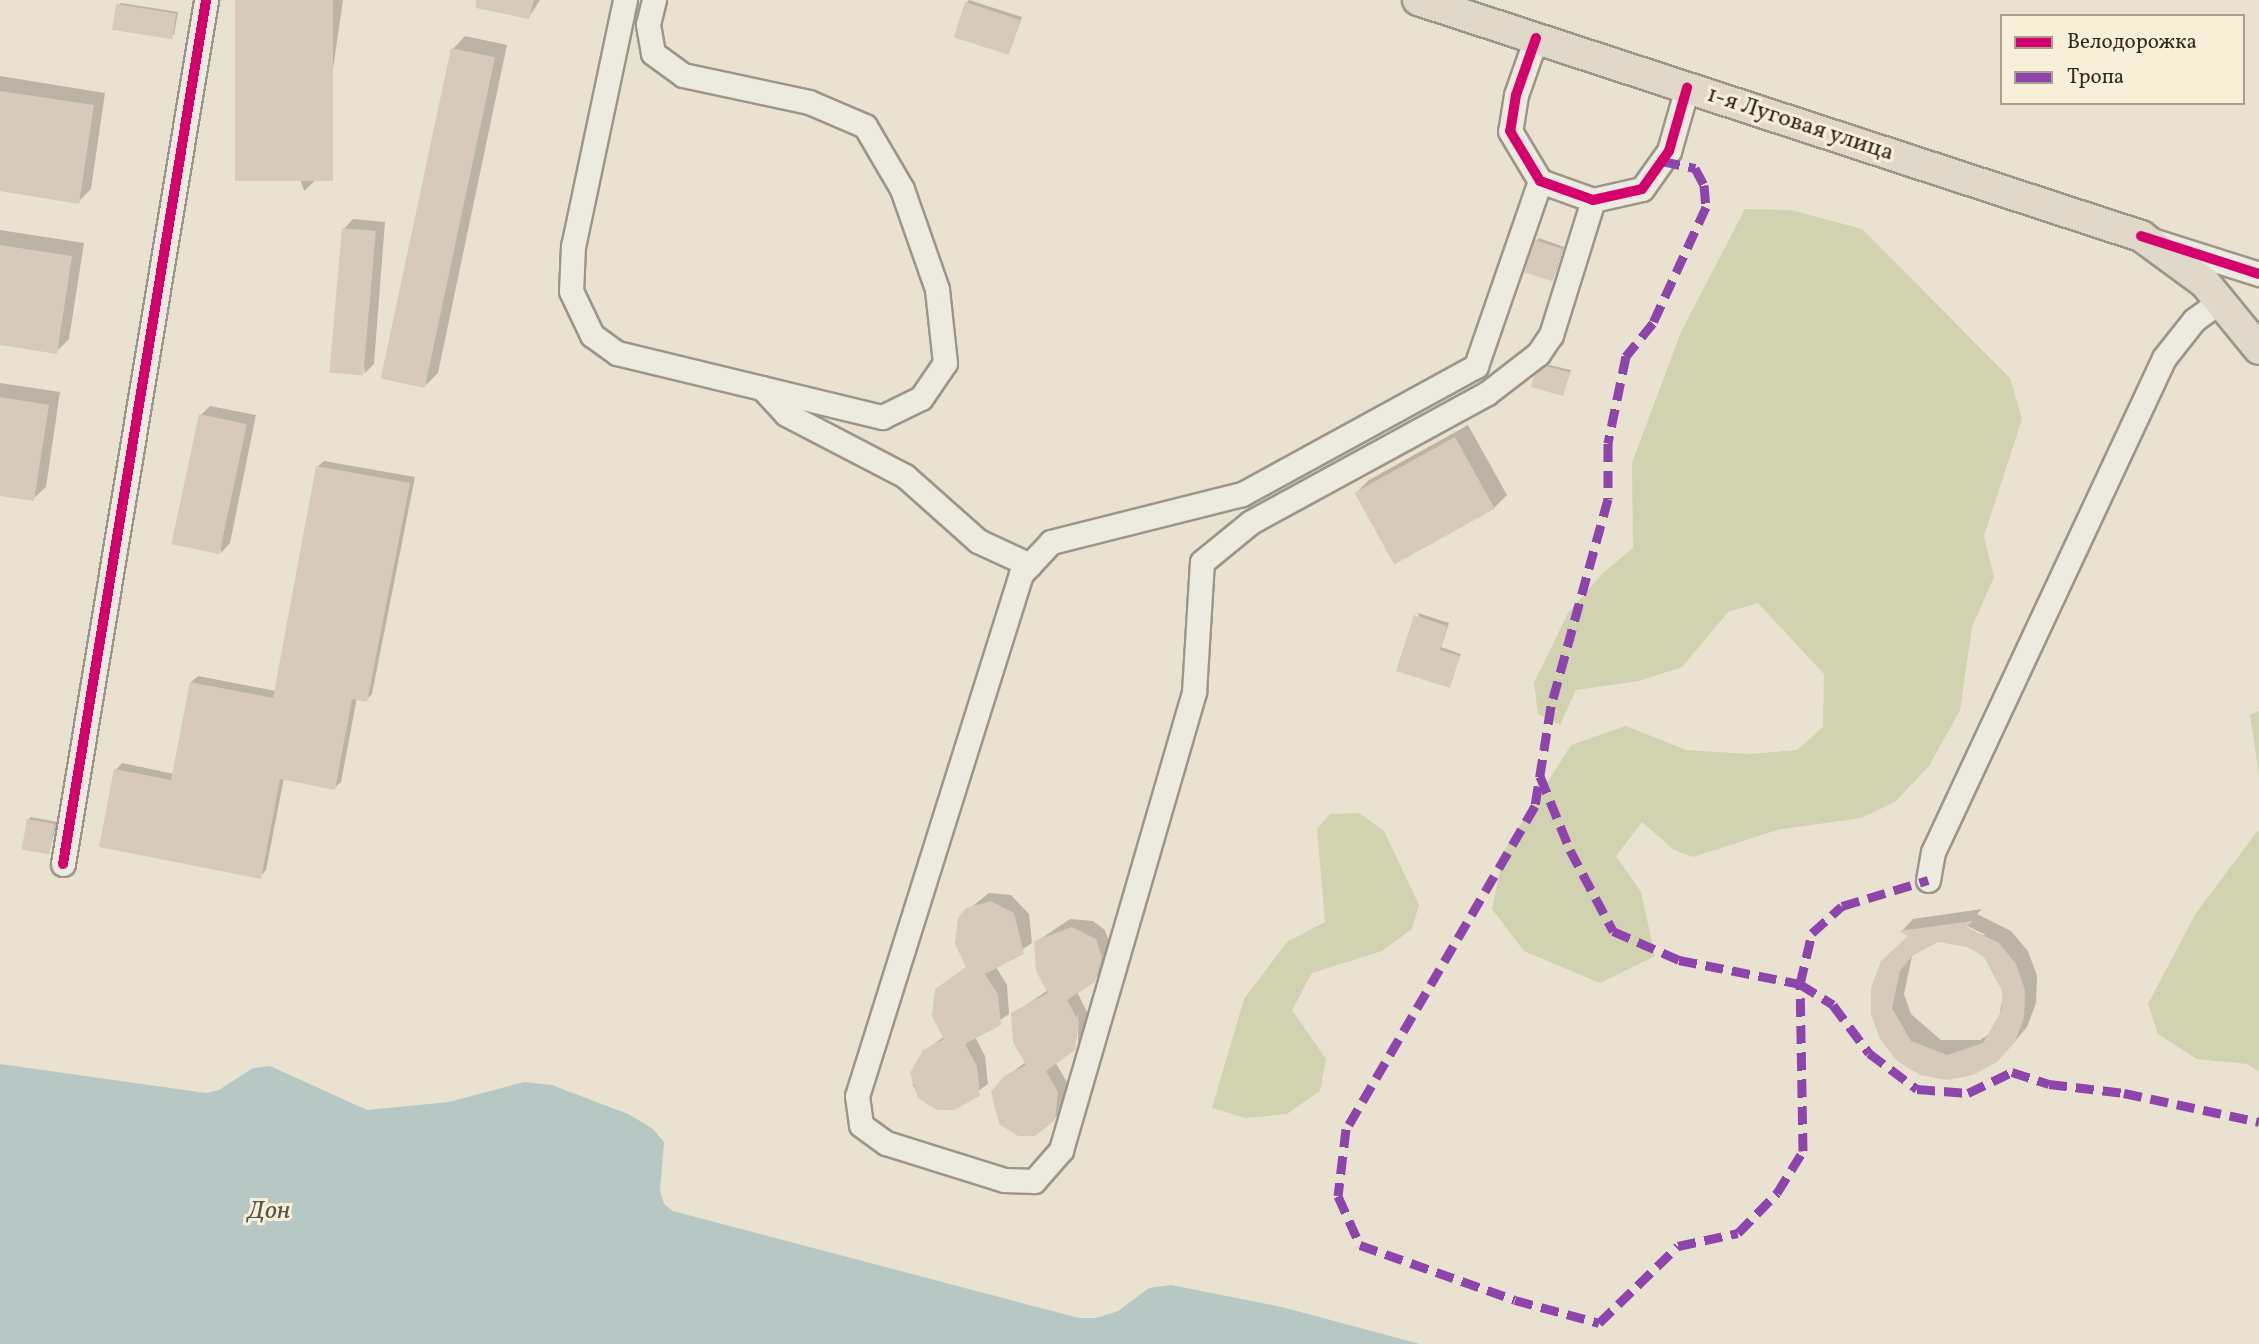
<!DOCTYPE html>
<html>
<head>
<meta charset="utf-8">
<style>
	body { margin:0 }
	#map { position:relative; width:2259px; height:1344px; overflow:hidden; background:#eae2d0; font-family:Vollkorn,serif }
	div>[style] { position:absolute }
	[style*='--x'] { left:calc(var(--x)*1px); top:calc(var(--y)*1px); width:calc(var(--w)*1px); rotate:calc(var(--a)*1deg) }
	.green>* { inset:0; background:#d0d2b0 }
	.water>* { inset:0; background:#b7c8c4 }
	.shadow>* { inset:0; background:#0003 }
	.building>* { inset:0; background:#d7caba; transform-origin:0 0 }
	.roads { filter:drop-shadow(2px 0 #9c968a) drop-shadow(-2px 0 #9c968a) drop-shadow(0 2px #9c968a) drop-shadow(0 -2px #9c968a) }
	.minor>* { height:23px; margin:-11.5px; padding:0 11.5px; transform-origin:11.5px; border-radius:11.5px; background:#edeae0 }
	.major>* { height:30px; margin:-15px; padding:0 15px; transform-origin:15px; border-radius:15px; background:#e0d9ca }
	.quiet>* { height:9px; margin-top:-4.5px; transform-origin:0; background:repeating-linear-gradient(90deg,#8e44ad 0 18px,transparent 0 27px) }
	.cycleway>* { height:10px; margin:-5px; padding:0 5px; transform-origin:5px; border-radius:5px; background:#d6006c }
	span { translate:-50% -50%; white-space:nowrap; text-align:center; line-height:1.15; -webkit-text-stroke:6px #f8efd9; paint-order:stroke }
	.street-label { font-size:24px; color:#35281e }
	.water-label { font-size:26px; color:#55554e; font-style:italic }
	.legend { position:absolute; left:2000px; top:14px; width:245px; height:91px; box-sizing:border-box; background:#f8efd9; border:2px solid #aa9f8e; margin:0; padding:9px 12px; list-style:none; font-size:21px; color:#35281e }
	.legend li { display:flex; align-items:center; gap:14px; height:35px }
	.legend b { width:35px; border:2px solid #aa9f8e }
</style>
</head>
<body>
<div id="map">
	<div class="green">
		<i style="clip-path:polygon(1745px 209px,1791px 210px,1862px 229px,2010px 378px,2022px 419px,1984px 536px,1994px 577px,1972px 627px,1960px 710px,1929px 766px,1895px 802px,1861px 818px,1777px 830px,1693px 857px,1674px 850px,1642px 822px,1616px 856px,1641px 892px,1655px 956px,1600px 983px,1524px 951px,1492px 909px,1504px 851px,1571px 745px,1626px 726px,1686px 750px,1750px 754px,1797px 750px,1823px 727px,1824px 674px,1758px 603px,1728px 612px,1682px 667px,1639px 681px,1576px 690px,1560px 725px,1538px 714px,1534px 683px,1568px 613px,1603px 573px,1633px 548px,1632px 463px,1681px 332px)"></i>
		<i style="clip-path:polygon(2259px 711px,2259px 775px,2250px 715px)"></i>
		<i style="clip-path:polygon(1359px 813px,1384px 831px,1419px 905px,1412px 929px,1382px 951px,1312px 973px,1292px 1010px,1326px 1059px,1320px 1091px,1287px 1114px,1245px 1118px,1212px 1108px,1244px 999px,1287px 942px,1325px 922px,1317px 829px,1330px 814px)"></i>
		<i style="clip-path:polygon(2259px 829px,2259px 1072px,2247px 1064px,2197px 1059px,2158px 1034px,2148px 1004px,2196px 913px)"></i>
	</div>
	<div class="water">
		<i style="clip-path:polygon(0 1064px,206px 1093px,219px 1090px,253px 1068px,270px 1066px,367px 1110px,449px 1102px,524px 1082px,552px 1085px,628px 1114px,652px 1128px,664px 1142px,660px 1191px,664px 1204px,673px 1211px,1079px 1318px,1096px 1318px,1118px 1311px,1149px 1288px,1171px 1285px,1282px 1307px,1420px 1344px,0 1344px)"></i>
	</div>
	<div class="shadow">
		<i style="clip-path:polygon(237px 0,343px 0,317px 179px,304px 191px)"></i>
		<i style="clip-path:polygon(480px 0,540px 0,529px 17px)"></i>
		<i style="clip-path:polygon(969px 0,1022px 17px,1009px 53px,966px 3px)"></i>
		<i style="clip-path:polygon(121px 3px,178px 12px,174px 35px,118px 5px)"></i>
		<i style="clip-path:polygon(465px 36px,507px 45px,438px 373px,425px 386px,453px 49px)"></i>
		<i style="clip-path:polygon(0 76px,105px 93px,91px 189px,78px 202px,0 190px)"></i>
		<i style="clip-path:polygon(353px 219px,385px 222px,374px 364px,365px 373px,344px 229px)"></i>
		<i style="clip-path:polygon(0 230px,84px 243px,69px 339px,56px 352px,0 343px)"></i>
		<i style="clip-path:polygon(1539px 238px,1564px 247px,1553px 279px,1536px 241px)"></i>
		<i style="clip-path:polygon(1549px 365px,1571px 370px,1563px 394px,1539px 373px)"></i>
		<i style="clip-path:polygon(0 383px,60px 392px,46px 487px,33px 499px,0 494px)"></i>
		<i style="clip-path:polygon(210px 406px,256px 415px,230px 543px,221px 553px,201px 415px)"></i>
		<i style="clip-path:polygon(1468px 425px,1507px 495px,1494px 508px,1357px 492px,1369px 480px)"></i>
		<i style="clip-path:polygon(324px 461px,415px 477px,372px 694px,366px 700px,357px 698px,341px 782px,334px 788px,284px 778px,266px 870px,260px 877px,116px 770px,122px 763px,174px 774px,191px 682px,198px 676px,276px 691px,317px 467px)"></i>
		<i style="clip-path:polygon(1418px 613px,1449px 623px,1441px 647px,1461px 654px,1449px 686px)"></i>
		<i style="clip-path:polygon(31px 817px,57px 822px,49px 852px,28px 820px)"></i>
		<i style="clip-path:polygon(989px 893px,1011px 895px,1029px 914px,1032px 943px,996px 967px,1007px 985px,1009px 1014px,975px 1037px,985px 1056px,988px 1084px,954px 1108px,928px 1105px,913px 1086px,912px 1073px,924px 1051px,945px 1036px,937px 990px,968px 966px,969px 909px)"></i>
		<i style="clip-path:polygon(evenodd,1982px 909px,1977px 914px,2011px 931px,2028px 951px,2037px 976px,2036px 1003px,2027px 1027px,2010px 1047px,1947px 1078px,1873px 1014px,1910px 935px,1902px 931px,1913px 919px,1982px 909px,1959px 922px,1986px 935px,1978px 935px,1959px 922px,1982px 909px,1938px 940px,1968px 946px,1985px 956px,2004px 991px,1997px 1029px,1980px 1040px,1941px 1040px,1911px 1014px,1904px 994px,1912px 956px,1938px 940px)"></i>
		<i style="clip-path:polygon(1070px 919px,1093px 921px,1105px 930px,1111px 947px,1104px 971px,1077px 992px,1087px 1012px,1084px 1039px,1078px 1046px,1078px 1013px,1074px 1049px,1055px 1062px,1067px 1082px,1064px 1109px,1054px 1119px,1005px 1077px,1026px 1062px,1013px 1014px,1048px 990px,1036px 942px)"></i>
	</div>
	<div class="building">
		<i style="left:235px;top:0;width:98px;height:181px"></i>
		<i style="clip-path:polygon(476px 0,534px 0,529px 19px,476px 8px)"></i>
		<i style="left:965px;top:2px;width:58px;height:37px;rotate:18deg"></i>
		<i style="left:116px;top:4px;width:61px;height:26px;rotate:9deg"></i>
		<i style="left:451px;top:48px;width:45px;height:338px;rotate:12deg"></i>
		<i style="clip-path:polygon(0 91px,94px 105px,79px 204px,0 191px)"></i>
		<i style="left:342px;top:228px;width:34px;height:145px;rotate:5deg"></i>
		<i style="left:1535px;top:240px;width:29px;height:34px;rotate:18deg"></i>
		<i style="clip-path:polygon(0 245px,72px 256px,57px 354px,0 345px)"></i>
		<i style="clip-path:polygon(1545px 366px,1570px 372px,1563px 396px,1531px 387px,1534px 375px)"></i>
		<i style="clip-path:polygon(0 397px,49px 405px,34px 501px,0 496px)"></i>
		<i style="left:199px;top:414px;width:49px;height:133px;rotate:12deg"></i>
		<i style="left:1455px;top:437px;width:82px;height:115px;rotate:61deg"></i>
		<i style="clip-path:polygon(316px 466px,410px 483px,367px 702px,352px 699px,335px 790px,280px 779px,261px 879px,99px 847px,114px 769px,171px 780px,190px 682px,273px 698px)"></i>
		<i style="clip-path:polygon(1414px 615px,1447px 626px,1440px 650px,1460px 656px,1450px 688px,1396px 671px)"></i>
		<i style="left:27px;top:819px;width:28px;height:31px;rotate:10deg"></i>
		<i style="clip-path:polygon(991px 901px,1014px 913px,1024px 954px,985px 974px,998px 995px,1001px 1025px,965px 1044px,977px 1066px,980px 1096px,954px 1110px,937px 1110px,918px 1098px,910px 1073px,923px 1050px,944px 1039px,932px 1016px,935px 989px,966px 967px,955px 944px,958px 918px,966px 908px)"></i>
		<i style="clip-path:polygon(evenodd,1973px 921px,1966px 927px,1999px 943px,2016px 964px,2025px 990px,2024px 1017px,2015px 1042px,1997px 1062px,1973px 1075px,1947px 1080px,1920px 1075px,1897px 1061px,1880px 1039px,1871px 1014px,1871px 987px,1881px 961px,1908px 936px,1899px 931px,1973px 921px,1938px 942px,1967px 947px,1984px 957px,2002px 991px,2002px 1010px,1983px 1043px,1947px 1055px,1911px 1041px,1892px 1008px,1900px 971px,1912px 956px,1938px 942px)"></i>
		<i style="clip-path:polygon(1072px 927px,1096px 939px,1102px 957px,1095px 982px,1067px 1000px,1079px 1022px,1075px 1050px,1046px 1071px,1058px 1092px,1055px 1120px,1035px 1136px,1018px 1136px,999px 1124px,991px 1092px,1004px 1076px,1026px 1065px,1013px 1042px,1011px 1013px,1048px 993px,1036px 971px,1034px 941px)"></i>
	</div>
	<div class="roads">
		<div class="minor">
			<i style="--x:625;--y:0;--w:251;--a:101.9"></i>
			<i style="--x:573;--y:246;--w:45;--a:92.5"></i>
			<i style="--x:571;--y:291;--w:49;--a:64.5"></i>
			<i style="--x:592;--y:335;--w:31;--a:36"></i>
			<i style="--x:617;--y:353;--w:273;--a:13.6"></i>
			<i style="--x:882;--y:417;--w:43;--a:-26"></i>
			<i style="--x:921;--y:398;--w:42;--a:-55.6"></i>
			<i style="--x:945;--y:363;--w:74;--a:-96.2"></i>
			<i style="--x:937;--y:289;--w:106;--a:-109.3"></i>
			<i style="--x:902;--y:189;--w:73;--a:-120.4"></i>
			<i style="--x:865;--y:126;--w:61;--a:-156.8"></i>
			<i style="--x:809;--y:102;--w:129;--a:-167.9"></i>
			<i style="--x:683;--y:75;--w:37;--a:-144"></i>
			<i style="--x:653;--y:53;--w:29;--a:-100"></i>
			<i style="--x:648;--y:24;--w:25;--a:-76"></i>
			<i style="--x:1536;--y:38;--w:60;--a:109.3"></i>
			<i style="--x:1516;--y:95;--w:36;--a:99"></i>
			<i style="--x:1510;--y:131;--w:58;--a:59"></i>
			<i style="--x:1540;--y:181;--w:56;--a:19.7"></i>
			<i style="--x:1593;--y:200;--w:50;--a:-12.7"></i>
			<i style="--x:1642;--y:189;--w:47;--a:-54.6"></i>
			<i style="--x:1669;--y:151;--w:66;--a:-74.1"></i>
			<i style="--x:1540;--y:181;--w:196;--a:109.1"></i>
			<i style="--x:1476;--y:366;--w:267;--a:151.3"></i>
			<i style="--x:1242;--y:494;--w:197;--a:165.9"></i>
			<i style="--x:1051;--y:542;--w:44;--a:133.2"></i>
			<i style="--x:1021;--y:574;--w:547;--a:107.44"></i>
			<i style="--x:857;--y:1096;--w:29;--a:82"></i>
			<i style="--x:861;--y:1125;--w:31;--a:36"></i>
			<i style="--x:886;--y:1143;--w:124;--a:17.4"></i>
			<i style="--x:1004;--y:1180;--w:30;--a:2"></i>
			<i style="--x:1034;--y:1181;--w:41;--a:-48.9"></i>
			<i style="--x:1061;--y:1150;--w:477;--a:-73.8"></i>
			<i style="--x:1194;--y:692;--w:130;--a:-86.5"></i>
			<i style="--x:1202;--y:562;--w:63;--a:-39.2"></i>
			<i style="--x:1251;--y:522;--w:268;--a:-28.6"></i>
			<i style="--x:1486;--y:394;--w:66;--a:-37.6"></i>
			<i style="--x:1538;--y:354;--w:23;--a:-56"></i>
			<i style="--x:1551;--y:335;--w:141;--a:-72.7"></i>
			<i style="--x:2158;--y:242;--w:106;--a:17.6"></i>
			<i style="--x:762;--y:388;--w:35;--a:47"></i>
			<i style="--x:786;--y:414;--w:134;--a:27.5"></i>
			<i style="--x:905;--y:476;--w:98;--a:41.7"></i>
			<i style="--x:978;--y:541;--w:57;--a:24.8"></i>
			<i style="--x:63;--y:864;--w:876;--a:-80.6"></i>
			<i style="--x:1928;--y:880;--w:28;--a:-80"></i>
			<i style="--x:1933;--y:852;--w:545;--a:-64.94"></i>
			<i style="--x:2164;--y:358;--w:48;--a:-51.7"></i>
			<i style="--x:2194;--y:320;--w:32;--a:-36"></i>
		</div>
		<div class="major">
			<i style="--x:1418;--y:0;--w:761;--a:18.08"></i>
			<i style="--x:2141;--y:236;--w:79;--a:36.3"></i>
			<i style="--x:2205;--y:283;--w:85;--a:50.7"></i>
		</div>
	</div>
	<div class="quiet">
		<i style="--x:1662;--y:161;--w:34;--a:12"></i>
		<i style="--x:1695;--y:168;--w:19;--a:62"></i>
		<i style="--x:1704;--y:185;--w:22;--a:85"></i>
		<i style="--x:1706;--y:207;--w:128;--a:114.6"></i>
		<i style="--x:1653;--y:323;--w:43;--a:129.3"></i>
		<i style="--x:1626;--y:356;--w:89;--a:101.7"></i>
		<i style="--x:1608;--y:443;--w:56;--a:90"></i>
		<i style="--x:1608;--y:499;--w:215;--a:105.4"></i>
		<i style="--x:1551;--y:706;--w:101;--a:99.1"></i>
		<i style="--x:1535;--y:806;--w:374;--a:120.3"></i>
		<i style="--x:1346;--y:1129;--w:67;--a:96.8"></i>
		<i style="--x:1338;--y:1196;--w:54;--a:65.8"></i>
		<i style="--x:1360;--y:1245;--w:164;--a:19.5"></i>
		<i style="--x:1515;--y:1300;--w:87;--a:15.3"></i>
		<i style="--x:1599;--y:1323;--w:110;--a:-44.3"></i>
		<i style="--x:1678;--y:1246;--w:61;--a:-12.2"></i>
		<i style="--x:1738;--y:1233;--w:56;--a:-45.7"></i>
		<i style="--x:1777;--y:1193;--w:49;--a:-58.2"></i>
		<i style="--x:1803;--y:1151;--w:167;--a:-91"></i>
		<i style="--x:1800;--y:984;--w:52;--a:-76.8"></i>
		<i style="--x:1812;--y:933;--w:40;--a:-42"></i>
		<i style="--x:1842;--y:906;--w:90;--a:-16.8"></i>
		<i style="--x:1540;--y:776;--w:80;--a:67.9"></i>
		<i style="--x:1570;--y:850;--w:92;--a:62"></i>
		<i style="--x:1613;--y:931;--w:72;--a:23.7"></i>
		<i style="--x:1679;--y:960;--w:123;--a:11.2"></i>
		<i style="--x:1800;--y:984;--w:39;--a:32"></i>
		<i style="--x:1833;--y:1005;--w:60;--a:53.1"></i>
		<i style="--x:1869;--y:1053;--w:60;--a:36.9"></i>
		<i style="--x:1917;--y:1089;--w:51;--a:4.5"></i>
		<i style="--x:1968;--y:1093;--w:49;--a:-25.5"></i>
		<i style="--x:2012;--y:1072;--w:39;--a:18"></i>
		<i style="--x:2049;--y:1084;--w:76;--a:6.8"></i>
		<i style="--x:2124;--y:1093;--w:138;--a:12.1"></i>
	</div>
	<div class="cycleway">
		<i style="--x:1536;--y:38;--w:60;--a:109.3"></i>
		<i style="--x:1516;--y:95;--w:36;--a:99"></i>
		<i style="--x:1510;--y:131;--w:58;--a:59"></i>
		<i style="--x:1540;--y:181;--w:56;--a:19.7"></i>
		<i style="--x:1593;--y:200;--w:50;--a:-12.7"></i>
		<i style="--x:1642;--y:189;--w:47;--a:-54.6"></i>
		<i style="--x:1669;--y:151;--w:66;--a:-74.1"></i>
		<i style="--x:2141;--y:236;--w:124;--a:17.9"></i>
		<i style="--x:63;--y:864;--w:876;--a:-80.6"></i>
	</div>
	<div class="street-label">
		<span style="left:1800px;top:125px;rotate:18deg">1-я Луговая улица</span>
	</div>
	<div class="water-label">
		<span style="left:269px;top:1212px">Дон</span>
	</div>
	<ul class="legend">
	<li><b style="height:9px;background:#d6006c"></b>Велодорожка</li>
	<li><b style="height:9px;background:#8e44ad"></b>Тропа</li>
	</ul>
</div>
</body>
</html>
